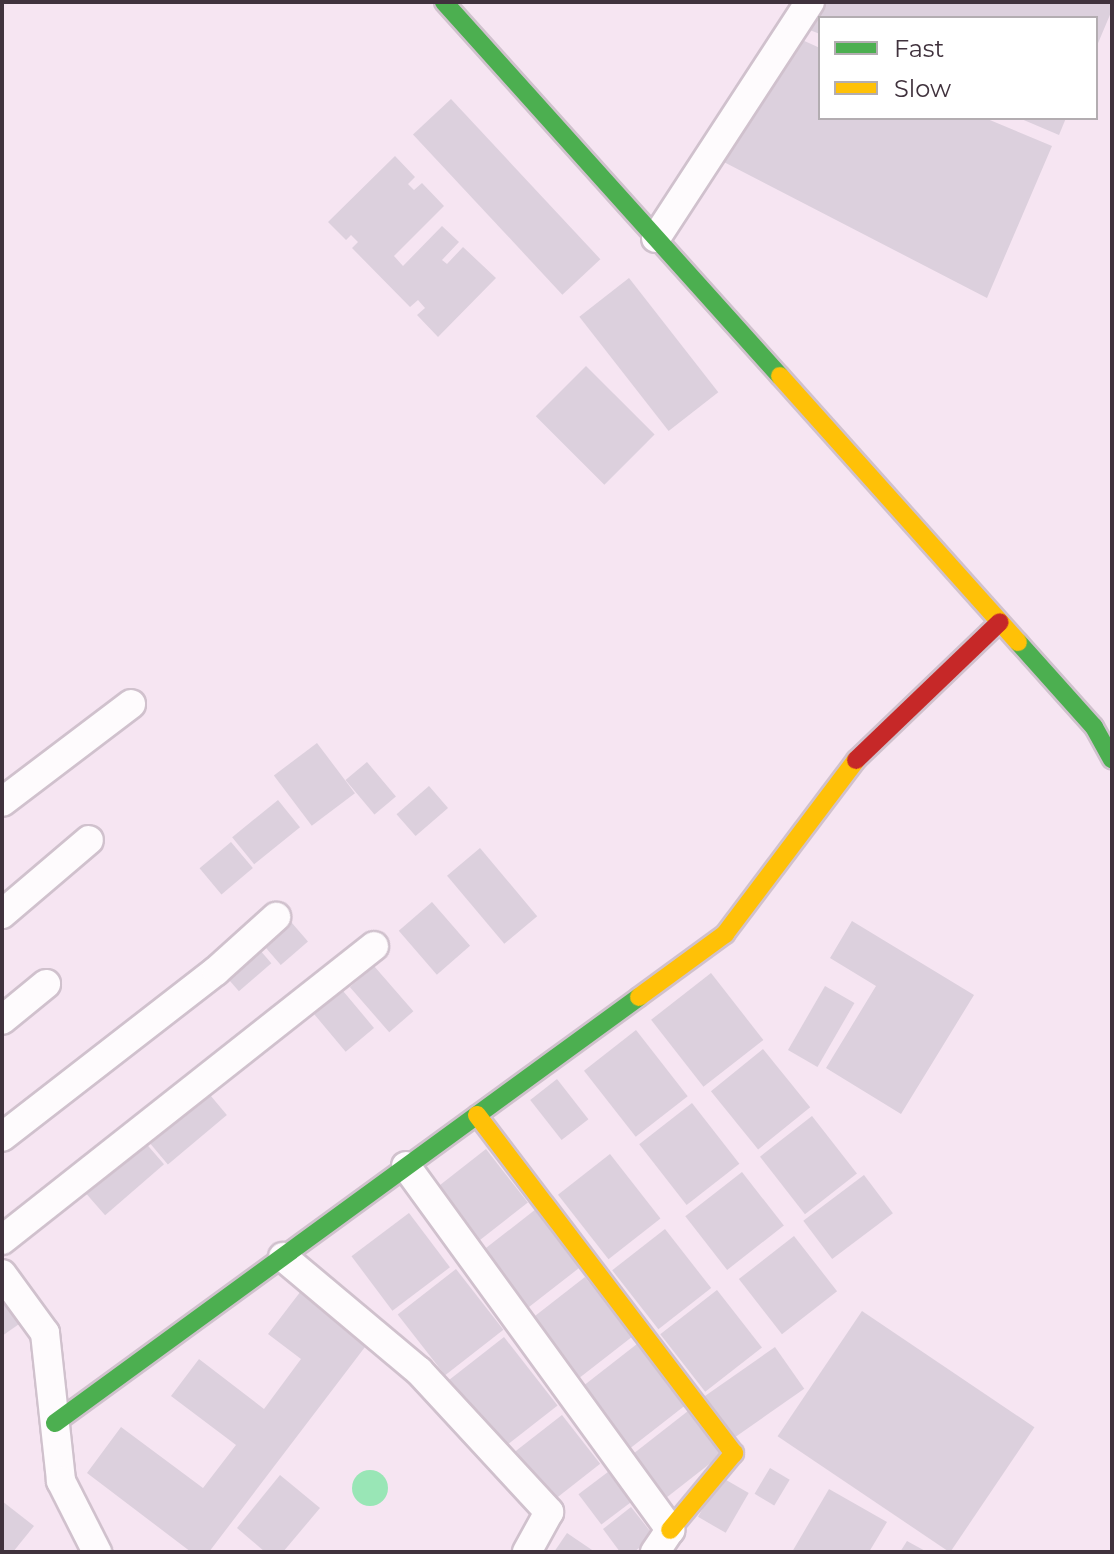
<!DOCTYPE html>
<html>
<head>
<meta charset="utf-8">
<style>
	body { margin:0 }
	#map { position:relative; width:1114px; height:1554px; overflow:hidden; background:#f6e5f2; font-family:Montserrat,sans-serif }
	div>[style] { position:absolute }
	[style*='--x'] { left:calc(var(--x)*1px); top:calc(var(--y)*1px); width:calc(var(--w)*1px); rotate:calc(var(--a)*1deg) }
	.water>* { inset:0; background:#99e6b6 }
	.round { border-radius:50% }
	.building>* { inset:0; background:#dcd0dd; transform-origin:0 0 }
	.roads { filter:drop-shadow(2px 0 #d0c1cd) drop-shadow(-2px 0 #d0c1cd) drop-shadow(0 2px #d0c1cd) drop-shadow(0 -2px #d0c1cd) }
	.street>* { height:28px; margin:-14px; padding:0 14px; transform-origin:14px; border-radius:14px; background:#fefbfd }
	.fast>* { height:18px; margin:-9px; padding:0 9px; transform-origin:9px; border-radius:9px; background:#4caf50 }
	.slow>* { height:18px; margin:-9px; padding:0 9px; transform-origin:9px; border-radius:9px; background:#ffc107 }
	.jam>* { height:18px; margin:-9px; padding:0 9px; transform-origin:9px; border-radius:9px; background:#c62828 }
	span { translate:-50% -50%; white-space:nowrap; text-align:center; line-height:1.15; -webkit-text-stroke:6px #fff; paint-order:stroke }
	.frame { position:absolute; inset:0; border:4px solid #40323d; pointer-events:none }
	.legend { position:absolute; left:818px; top:16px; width:280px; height:104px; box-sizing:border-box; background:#fff; border:2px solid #b3adb1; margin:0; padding:10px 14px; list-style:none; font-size:24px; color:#40323d }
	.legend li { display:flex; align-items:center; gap:16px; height:40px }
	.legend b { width:40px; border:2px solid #b3adb1 }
</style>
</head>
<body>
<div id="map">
	<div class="water">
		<i class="round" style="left:352px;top:1470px;width:36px;height:36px"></i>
	</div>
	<div class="building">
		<i style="clip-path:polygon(822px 2px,1112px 2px,1112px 10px,1096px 48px,1096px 18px,820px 18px,820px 34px,807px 29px)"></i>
		<i style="clip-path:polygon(800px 39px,820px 48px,820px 118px,985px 118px,1052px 146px,987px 298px,718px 159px)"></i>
		<i style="left:451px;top:99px;width:219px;height:52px;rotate:47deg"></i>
		<i style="clip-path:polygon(1019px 118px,1066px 118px,1059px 135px)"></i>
		<i style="clip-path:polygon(395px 156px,415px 177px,408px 184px,414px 190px,422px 183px,444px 206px,394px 256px,403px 266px,442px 226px,459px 242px,442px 260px,447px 264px,463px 247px,496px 278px,438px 337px,417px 315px,425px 308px,418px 300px,410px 307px,352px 248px,358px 242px,351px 235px,346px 240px,328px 222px)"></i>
		<i style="left:629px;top:278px;width:145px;height:63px;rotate:52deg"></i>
		<i style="left:586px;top:366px;width:97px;height:71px;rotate:45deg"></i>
		<i style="left:317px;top:743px;width:63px;height:54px;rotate:53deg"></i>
		<i style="left:367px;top:762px;width:45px;height:28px;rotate:50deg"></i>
		<i style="left:429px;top:786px;width:29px;height:43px;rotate:49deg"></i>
		<i style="left:278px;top:800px;width:35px;height:59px;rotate:51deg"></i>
		<i style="left:231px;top:842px;width:34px;height:41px;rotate:50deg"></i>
		<i style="left:480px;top:848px;width:89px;height:43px;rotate:50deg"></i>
		<i style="left:432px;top:902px;width:58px;height:44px;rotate:49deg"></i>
		<i style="left:285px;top:915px;width:35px;height:36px;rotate:49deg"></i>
		<i style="clip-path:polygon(852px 921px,974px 995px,901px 1114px,826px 1068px,876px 986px,830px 958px)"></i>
		<i style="left:253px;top:942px;width:28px;height:43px;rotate:49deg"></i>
		<i style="left:374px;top:966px;width:60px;height:32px;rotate:49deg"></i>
		<i style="left:711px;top:973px;width:85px;height:76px;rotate:52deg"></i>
		<i style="left:338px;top:985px;width:56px;height:37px;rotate:50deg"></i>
		<i style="left:825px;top:986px;width:34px;height:74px;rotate:30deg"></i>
		<i style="left:636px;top:1030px;width:84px;height:66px;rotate:52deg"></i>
		<i style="left:763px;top:1049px;width:75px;height:67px;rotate:51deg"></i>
		<i style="left:557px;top:1079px;width:51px;height:34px;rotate:52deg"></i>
		<i style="left:205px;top:1089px;width:34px;height:77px;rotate:50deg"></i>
		<i style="left:692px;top:1103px;width:77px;height:67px;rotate:52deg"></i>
		<i style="left:812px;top:1116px;width:73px;height:66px;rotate:52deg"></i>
		<i style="left:143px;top:1140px;width:32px;height:78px;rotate:49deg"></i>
		<i style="left:486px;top:1149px;width:68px;height:66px;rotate:52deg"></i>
		<i style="left:610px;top:1154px;width:82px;height:66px;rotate:52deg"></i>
		<i style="left:742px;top:1172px;width:68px;height:72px;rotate:52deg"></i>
		<i style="left:864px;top:1175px;width:48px;height:76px;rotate:53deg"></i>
		<i style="left:536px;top:1209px;width:73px;height:70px;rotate:52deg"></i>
		<i style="left:409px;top:1213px;width:68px;height:72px;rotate:53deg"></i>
		<i style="left:665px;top:1229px;width:75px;height:67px;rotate:52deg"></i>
		<i style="left:794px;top:1236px;width:70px;height:70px;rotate:52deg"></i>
		<i style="left:456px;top:1269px;width:77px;height:74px;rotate:52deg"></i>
		<i style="left:585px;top:1277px;width:76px;height:70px;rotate:52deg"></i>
		<i style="clip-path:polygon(304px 1287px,365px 1347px,209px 1552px,191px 1552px,87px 1473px,121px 1427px,203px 1488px,236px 1445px,171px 1396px,199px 1359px,264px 1409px,301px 1359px,268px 1334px)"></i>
		<i style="left:717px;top:1290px;width:73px;height:72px;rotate:52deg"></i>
		<i style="clip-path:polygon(2px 1295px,22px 1322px,2px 1336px)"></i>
		<i style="left:862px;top:1311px;width:208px;height:151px;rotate:34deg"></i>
		<i style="left:504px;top:1337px;width:87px;height:73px;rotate:52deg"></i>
		<i style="left:637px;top:1344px;width:78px;height:72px;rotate:52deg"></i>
		<i style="left:775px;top:1347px;width:51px;height:89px;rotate:55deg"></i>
		<i style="left:688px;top:1411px;width:55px;height:71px;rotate:52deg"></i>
		<i style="left:562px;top:1415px;width:62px;height:59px;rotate:52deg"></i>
		<i style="left:770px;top:1468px;width:23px;height:30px;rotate:31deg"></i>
		<i style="left:608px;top:1472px;width:38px;height:37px;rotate:53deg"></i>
		<i style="clip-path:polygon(280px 1475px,320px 1508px,283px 1552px,265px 1552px,237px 1528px)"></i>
		<i style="left:721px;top:1477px;width:32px;height:46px;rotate:30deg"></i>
		<i style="clip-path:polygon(829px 1489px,887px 1522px,869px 1552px,792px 1552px)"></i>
		<i style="clip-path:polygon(2px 1501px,34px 1526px,13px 1552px,2px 1552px)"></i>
		<i style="clip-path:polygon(631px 1507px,654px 1536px,634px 1552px,620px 1552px,603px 1529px)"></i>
		<i style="clip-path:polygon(567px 1533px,595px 1552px,554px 1552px)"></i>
		<i style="clip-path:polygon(907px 1541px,927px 1552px,900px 1552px)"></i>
	</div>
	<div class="roads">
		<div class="street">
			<i style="--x:656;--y:238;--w:282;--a:-56.9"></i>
			<i style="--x:2;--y:802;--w:162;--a:-37.2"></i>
			<i style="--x:2;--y:914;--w:114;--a:-40.4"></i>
			<i style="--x:2;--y:1020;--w:57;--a:-39.3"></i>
			<i style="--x:2;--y:1137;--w:271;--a:-37.8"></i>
			<i style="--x:216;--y:971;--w:81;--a:-42"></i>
			<i style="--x:406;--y:1166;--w:450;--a:54"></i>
			<i style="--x:670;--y:1530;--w:27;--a:124"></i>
			<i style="--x:2;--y:1240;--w:474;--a:-38.3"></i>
			<i style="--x:283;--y:1257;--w:177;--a:40"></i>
			<i style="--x:419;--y:1371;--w:192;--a:47.3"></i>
			<i style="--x:549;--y:1512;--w:46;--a:118.8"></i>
			<i style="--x:2;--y:1274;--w:73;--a:53.9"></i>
			<i style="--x:45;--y:1333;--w:149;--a:83.8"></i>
			<i style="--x:61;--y:1481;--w:80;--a:63.1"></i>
		</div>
		<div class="fast">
			<i style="--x:444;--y:2;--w:503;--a:48.06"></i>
			<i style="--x:1018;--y:642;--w:114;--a:48.2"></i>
			<i style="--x:1094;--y:727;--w:37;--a:61"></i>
			<i style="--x:55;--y:1423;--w:723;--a:-36.11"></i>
		</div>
		<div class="slow">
			<i style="--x:780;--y:376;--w:357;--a:48.2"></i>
			<i style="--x:639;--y:997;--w:107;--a:-36.2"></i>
			<i style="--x:725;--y:934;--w:218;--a:-53"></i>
			<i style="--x:477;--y:1115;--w:425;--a:52.8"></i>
			<i style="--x:734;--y:1453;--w:100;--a:129.7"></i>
		</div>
		<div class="jam">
			<i style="--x:856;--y:760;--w:199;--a:-43.8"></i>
		</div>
	</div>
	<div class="frame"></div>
	<ul class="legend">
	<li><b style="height:10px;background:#4caf50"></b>Fast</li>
	<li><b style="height:10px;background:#ffc107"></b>Slow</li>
	</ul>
</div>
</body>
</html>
